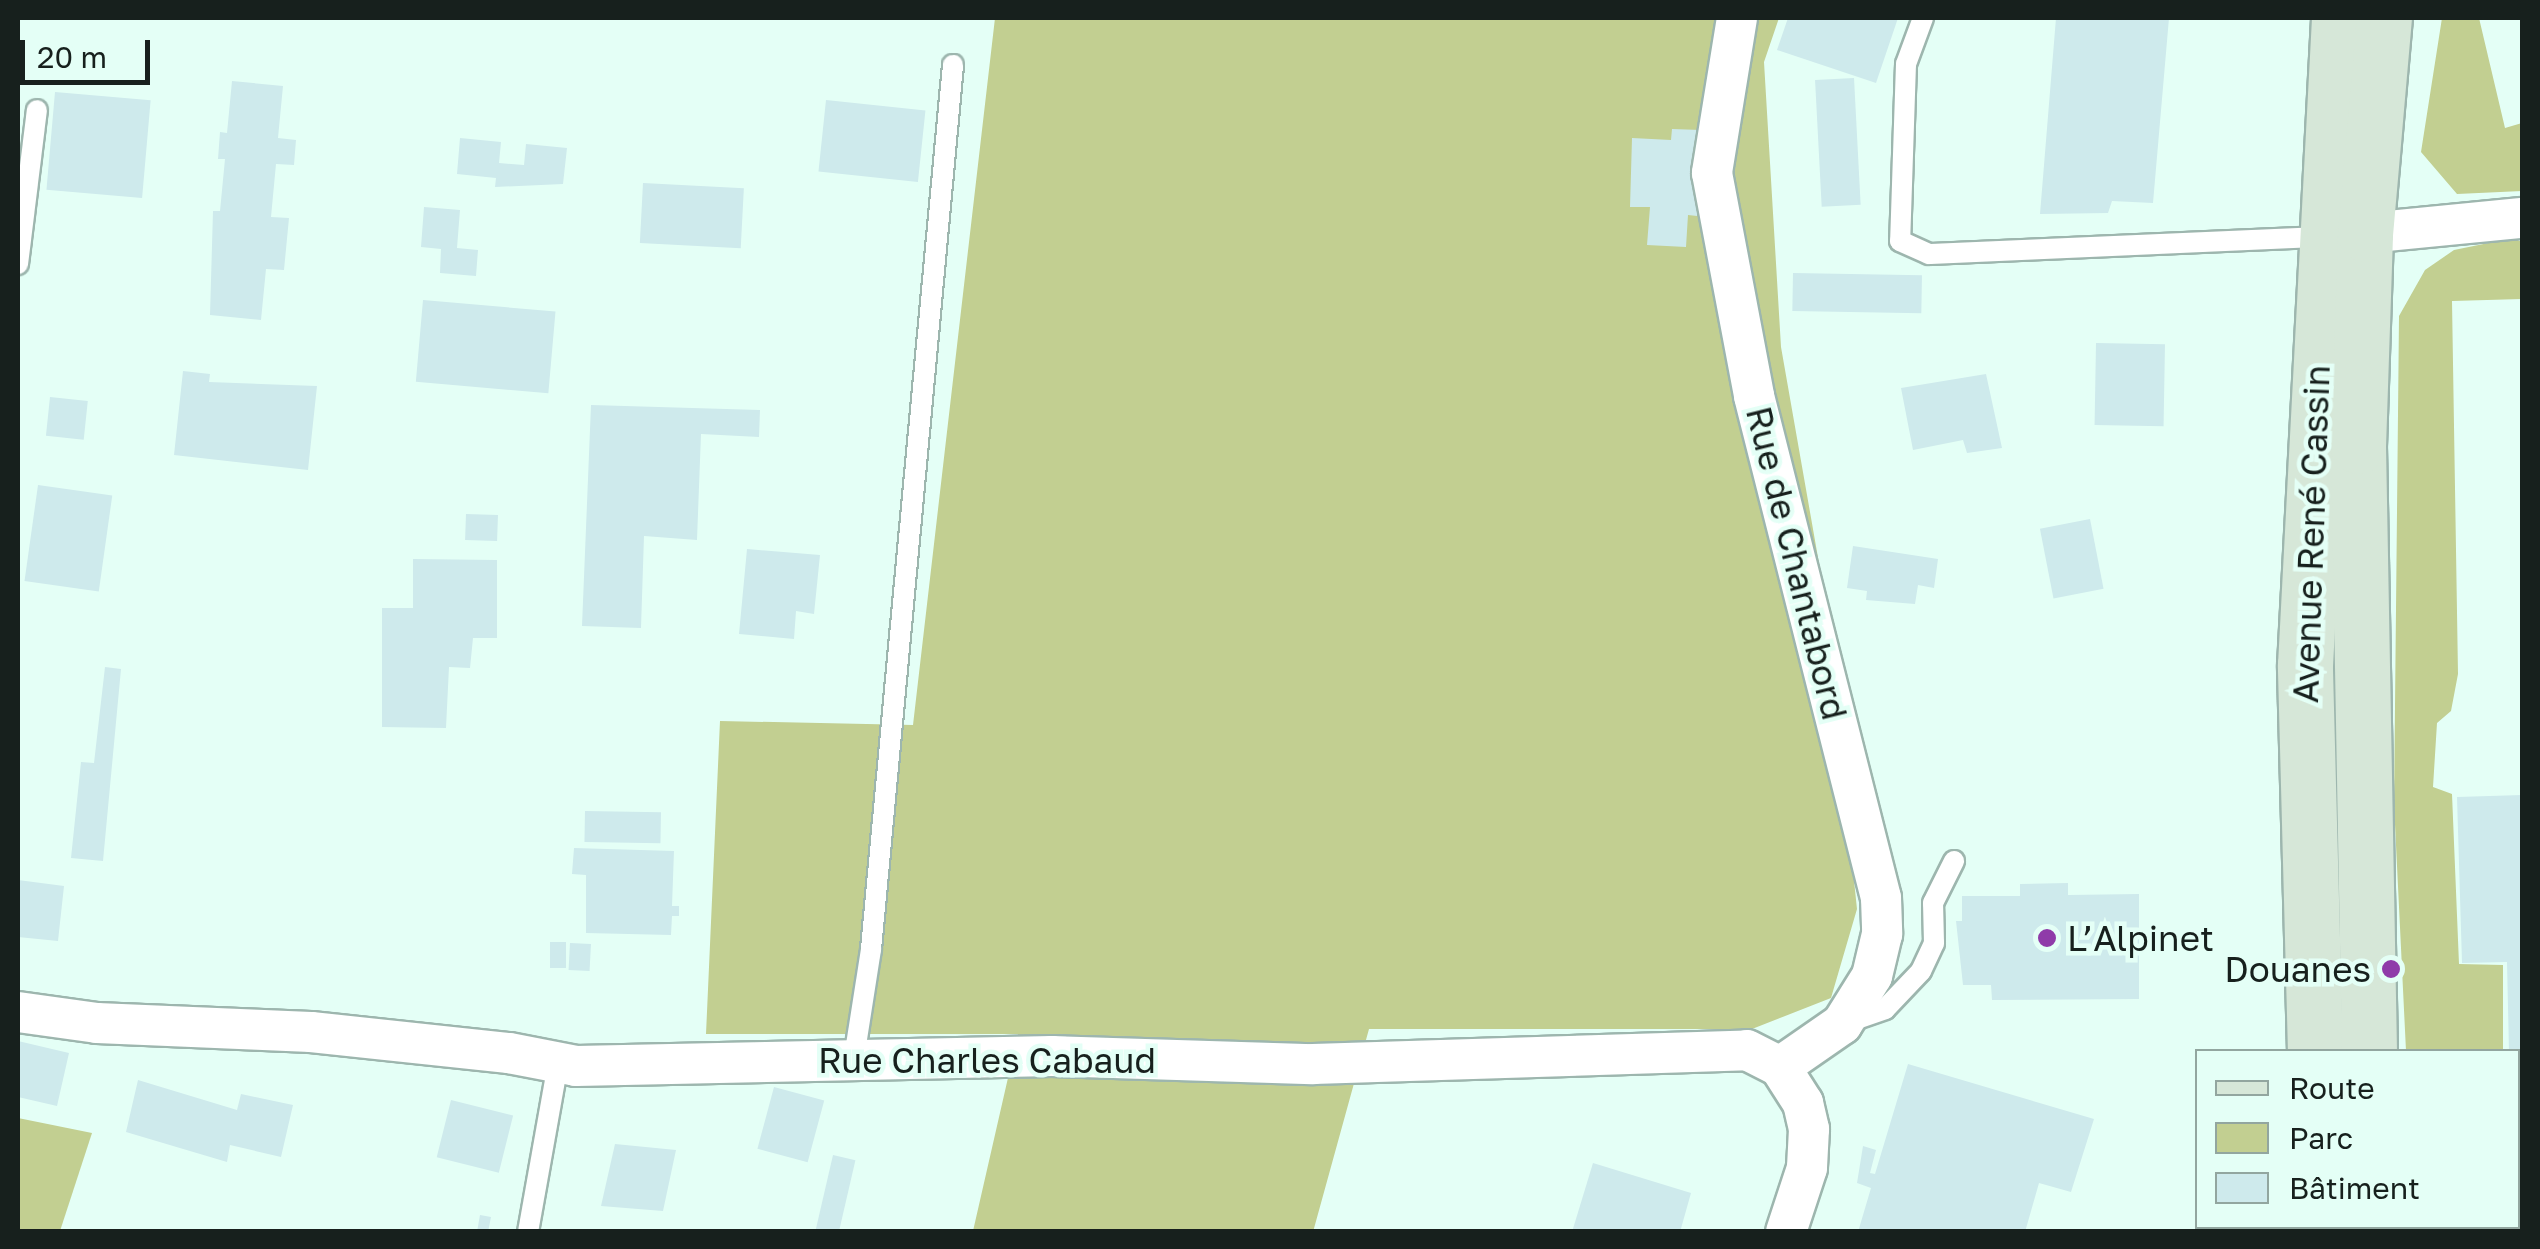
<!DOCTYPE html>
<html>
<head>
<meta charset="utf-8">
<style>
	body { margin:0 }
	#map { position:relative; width:2540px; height:1249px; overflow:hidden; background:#e4fff6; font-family:"Golos Text",sans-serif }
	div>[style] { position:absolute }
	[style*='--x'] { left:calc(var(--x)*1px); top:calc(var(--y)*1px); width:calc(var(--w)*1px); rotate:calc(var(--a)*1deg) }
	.green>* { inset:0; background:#c2cf91 }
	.building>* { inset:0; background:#ceeaec; transform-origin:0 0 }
	.roads { filter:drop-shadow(2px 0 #9db6ae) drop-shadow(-2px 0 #9db6ae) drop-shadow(0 2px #9db6ae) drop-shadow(0 -2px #9db6ae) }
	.lane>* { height:20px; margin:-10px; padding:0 10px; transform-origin:10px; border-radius:10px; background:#fff }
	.street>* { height:40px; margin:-20px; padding:0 20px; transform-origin:20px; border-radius:20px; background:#fff }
	.secondary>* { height:55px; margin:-27.5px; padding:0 27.5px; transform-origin:27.5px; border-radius:27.5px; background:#d6e7d8 }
	.dots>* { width:28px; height:28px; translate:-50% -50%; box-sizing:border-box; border:5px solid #e4fff6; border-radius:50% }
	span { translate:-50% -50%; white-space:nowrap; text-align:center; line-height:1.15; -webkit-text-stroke:9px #e4fff6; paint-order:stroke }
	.street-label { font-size:35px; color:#17201d }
	.poi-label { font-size:35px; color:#17201d }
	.left { translate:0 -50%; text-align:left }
	.right { translate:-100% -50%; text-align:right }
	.frame { position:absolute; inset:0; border:20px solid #17201d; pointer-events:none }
	.legend { position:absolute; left:2195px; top:1049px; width:325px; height:180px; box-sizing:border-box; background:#e4fff6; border:2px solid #92a69f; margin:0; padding:12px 18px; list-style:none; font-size:30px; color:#17201d }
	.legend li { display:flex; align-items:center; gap:20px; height:50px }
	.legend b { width:50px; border:2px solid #92a69f }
	.scale { position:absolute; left:20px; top:40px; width:130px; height:45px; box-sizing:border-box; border:5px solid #17201d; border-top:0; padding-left:12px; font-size:30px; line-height:35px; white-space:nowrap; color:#17201d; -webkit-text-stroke:8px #e4fff6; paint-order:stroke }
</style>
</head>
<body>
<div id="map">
	<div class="green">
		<i style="clip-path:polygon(995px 18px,1779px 18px,1764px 62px,1781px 347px,1823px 586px,1857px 909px,1831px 998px,1752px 1029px,1369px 1029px,1313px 1232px,973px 1231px,1018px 1034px,706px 1034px,720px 721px,913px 725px)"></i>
		<i style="clip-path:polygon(2442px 18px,2479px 18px,2505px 128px,2522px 123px,2522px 191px,2457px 194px,2421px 152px)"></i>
		<i style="clip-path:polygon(2513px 238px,2522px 242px,2522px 299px,2452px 301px,2458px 674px,2451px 711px,2437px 723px,2433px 787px,2452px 794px,2459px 964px,2503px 965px,2503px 1051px,2406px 1051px,2394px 804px,2399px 316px,2425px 270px,2454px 250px)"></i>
		<i style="clip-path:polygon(18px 1118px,92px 1133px,60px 1231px,18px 1231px)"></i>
		<i style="clip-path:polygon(2415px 1227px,2415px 1226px,2501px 1227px,2500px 1232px)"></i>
	</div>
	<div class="building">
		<i style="clip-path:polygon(1788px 18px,1898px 18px,1876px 83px,1777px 50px)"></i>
		<i style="clip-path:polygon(2056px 18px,2169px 18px,2153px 203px,2112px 201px,2108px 213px,2040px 214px)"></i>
		<i style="left:1854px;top:78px;width:127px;height:39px;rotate:87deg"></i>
		<i style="clip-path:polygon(232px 81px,283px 86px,278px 138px,296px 140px,294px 165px,276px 164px,271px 217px,289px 218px,284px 270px,266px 269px,261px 320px,210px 315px,213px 211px,220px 211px,225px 159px,218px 159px,220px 132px,227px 133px)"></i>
		<i style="left:55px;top:92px;width:96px;height:98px;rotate:5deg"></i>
		<i style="left:826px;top:100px;width:100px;height:72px;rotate:6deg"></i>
		<i style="clip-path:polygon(1672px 129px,1701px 130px,1697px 216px,1688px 215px,1686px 247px,1647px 245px,1650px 207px,1630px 207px,1632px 138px,1671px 140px)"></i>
		<i style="clip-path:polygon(460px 138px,501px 142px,499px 163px,524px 165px,526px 144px,567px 148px,563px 184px,495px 187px,496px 178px,457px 174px)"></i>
		<i style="left:643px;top:183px;width:101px;height:60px;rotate:3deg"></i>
		<i style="clip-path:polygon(424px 207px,460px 210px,457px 248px,478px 250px,476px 276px,440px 273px,441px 249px,421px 247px)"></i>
		<i style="left:1793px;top:273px;width:129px;height:38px;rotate:1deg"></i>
		<i style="left:423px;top:300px;width:133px;height:82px;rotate:5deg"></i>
		<i style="left:2096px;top:343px;width:69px;height:82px;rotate:1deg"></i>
		<i style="clip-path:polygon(183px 371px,210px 374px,209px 382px,317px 386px,308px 470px,174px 455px)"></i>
		<i style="clip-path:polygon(1986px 374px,2002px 448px,1967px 453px,1963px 440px,1913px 450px,1901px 388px)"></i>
		<i style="left:50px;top:397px;width:38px;height:39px;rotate:6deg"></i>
		<i style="clip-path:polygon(591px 405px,760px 410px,759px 437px,701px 434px,697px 540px,644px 536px,641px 628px,582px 626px)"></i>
		<i style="left:38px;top:485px;width:75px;height:97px;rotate:8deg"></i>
		<i style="left:466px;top:514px;width:32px;height:26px;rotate:2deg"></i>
		<i style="left:2090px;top:519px;width:71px;height:51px;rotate:79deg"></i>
		<i style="clip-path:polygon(1853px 546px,1938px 559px,1934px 588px,1918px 585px,1915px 604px,1866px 600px,1867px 591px,1847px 588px)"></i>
		<i style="clip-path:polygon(747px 549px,820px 555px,814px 614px,796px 611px,794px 639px,739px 634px)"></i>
		<i style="clip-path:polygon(413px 559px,497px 560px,497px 638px,473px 638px,470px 668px,449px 667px,446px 728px,382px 727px,382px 608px,413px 608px)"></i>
		<i style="clip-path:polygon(105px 667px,121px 669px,103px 861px,71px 858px,81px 762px,94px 763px)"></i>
		<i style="clip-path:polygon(2522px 795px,2522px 1232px,2515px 1232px,2518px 1052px,2509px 1052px,2507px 962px,2462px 963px,2457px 797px)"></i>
		<i style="left:585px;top:811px;width:76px;height:31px;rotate:1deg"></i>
		<i style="clip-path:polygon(574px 848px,674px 851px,672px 906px,679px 906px,679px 916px,672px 916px,671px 935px,586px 933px,586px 875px,572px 874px)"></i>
		<i style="clip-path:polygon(18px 880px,64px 886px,58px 941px,18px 937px)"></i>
		<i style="clip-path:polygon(2068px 883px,2068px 895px,2139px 894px,2139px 999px,1992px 1000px,1991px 985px,1963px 985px,1956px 921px,1962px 921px,1962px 896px,2020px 896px,2020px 884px)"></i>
		<i style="left:550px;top:942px;width:16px;height:26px"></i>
		<i style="left:570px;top:943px;width:21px;height:27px;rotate:3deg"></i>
		<i style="clip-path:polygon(18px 1041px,69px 1053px,57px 1106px,18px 1097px)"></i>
		<i style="clip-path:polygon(1908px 1064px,2094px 1119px,2071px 1192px,2039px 1183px,2025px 1232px,1858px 1232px,1871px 1188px,1857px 1183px,1863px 1146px,1876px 1150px,1870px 1173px,1875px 1174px)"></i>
		<i style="clip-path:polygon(138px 1080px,237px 1110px,241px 1094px,293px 1105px,281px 1157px,230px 1145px,227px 1162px,126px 1132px)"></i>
		<i style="left:774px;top:1087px;width:52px;height:64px;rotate:15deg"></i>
		<i style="left:451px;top:1100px;width:64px;height:59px;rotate:14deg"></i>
		<i style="clip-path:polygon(615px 1144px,676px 1150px,663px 1211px,601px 1206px)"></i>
		<i style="left:833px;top:1155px;width:23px;height:79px;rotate:13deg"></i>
		<i style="clip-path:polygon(1593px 1163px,1691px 1193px,1680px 1232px,1572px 1232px)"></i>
		<i style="clip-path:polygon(480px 1215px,491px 1217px,488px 1232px,477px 1232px)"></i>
	</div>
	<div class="roads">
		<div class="lane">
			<i style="--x:1923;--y:18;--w:49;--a:110.3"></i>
			<i style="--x:1906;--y:64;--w:177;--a:91.9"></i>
			<i style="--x:1900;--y:241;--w:32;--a:24"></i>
			<i style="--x:1929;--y:254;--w:394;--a:-2.5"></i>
			<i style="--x:18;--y:264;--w:155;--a:-83"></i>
			<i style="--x:1848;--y:1022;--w:39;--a:-19"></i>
			<i style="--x:1885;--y:1009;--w:52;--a:-46.5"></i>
			<i style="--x:1921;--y:971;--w:31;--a:-65"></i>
			<i style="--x:1934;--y:943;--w:40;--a:-91.4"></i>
			<i style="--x:1933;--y:903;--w:47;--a:-63.4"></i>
			<i style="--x:854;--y:1058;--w:110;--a:-81.1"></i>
			<i style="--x:871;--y:949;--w:888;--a:-84.7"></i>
			<i style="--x:528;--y:1232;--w:172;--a:-79.9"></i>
		</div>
		<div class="street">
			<i style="--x:1737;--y:18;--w:157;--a:99.2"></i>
			<i style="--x:1712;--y:173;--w:227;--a:79.3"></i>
			<i style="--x:1754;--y:396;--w:518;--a:75.8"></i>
			<i style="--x:1881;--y:898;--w:36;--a:88"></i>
			<i style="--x:1882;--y:934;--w:43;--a:103.4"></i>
			<i style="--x:1872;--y:976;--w:57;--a:122"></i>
			<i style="--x:1842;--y:1024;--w:75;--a:145.3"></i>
			<i style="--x:2337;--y:236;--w:186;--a:-5.6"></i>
			<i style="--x:18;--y:1012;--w:80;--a:7.9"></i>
			<i style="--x:97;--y:1023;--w:214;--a:2.4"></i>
			<i style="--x:311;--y:1032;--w:199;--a:6.1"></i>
			<i style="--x:509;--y:1053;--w:68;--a:11"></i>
			<i style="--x:576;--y:1066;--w:476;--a:-1.2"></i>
			<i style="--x:1052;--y:1056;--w:261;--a:1.8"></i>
			<i style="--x:1313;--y:1064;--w:434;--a:-1.8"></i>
			<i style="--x:1747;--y:1050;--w:37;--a:27"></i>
			<i style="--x:1780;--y:1067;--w:43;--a:57.4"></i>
			<i style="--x:1803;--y:1103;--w:27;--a:77"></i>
			<i style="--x:1809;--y:1129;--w:39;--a:93"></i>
			<i style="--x:1807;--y:1168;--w:67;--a:108.2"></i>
		</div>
		<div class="secondary">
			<i style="--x:2315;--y:1052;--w:387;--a:-91.5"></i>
			<i style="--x:2305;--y:665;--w:648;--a:-86.99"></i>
			<i style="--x:2369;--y:1052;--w:606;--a:-91.04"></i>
			<i style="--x:2358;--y:446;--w:212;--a:-88.1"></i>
			<i style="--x:2365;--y:234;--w:217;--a:-85"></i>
			<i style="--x:2325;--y:1226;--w:6;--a:81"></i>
			<i style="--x:2376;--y:1226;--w:6;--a:90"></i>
		</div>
	</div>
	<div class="dots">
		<i style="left:2047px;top:938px;background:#8f3ba9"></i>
		<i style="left:2391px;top:969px;background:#8f3ba9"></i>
	</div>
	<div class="street-label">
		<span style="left:2311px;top:534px;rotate:-88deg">Avenue René Cassin</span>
		<span style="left:1797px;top:563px;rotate:76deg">Rue de Chantabord</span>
		<span style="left:987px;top:1060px">Rue Charles Cabaud</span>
	</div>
	<div class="poi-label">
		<span class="left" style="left:2067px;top:938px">L’Alpinet</span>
		<span class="right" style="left:2371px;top:969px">Douanes</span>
	</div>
	<div class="frame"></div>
	<ul class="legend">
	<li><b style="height:12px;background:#d6e7d8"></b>Route</li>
	<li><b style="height:28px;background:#c2cf91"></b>Parc</li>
	<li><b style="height:28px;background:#ceeaec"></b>Bâtiment</li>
	</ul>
	<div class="scale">20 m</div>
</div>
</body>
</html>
